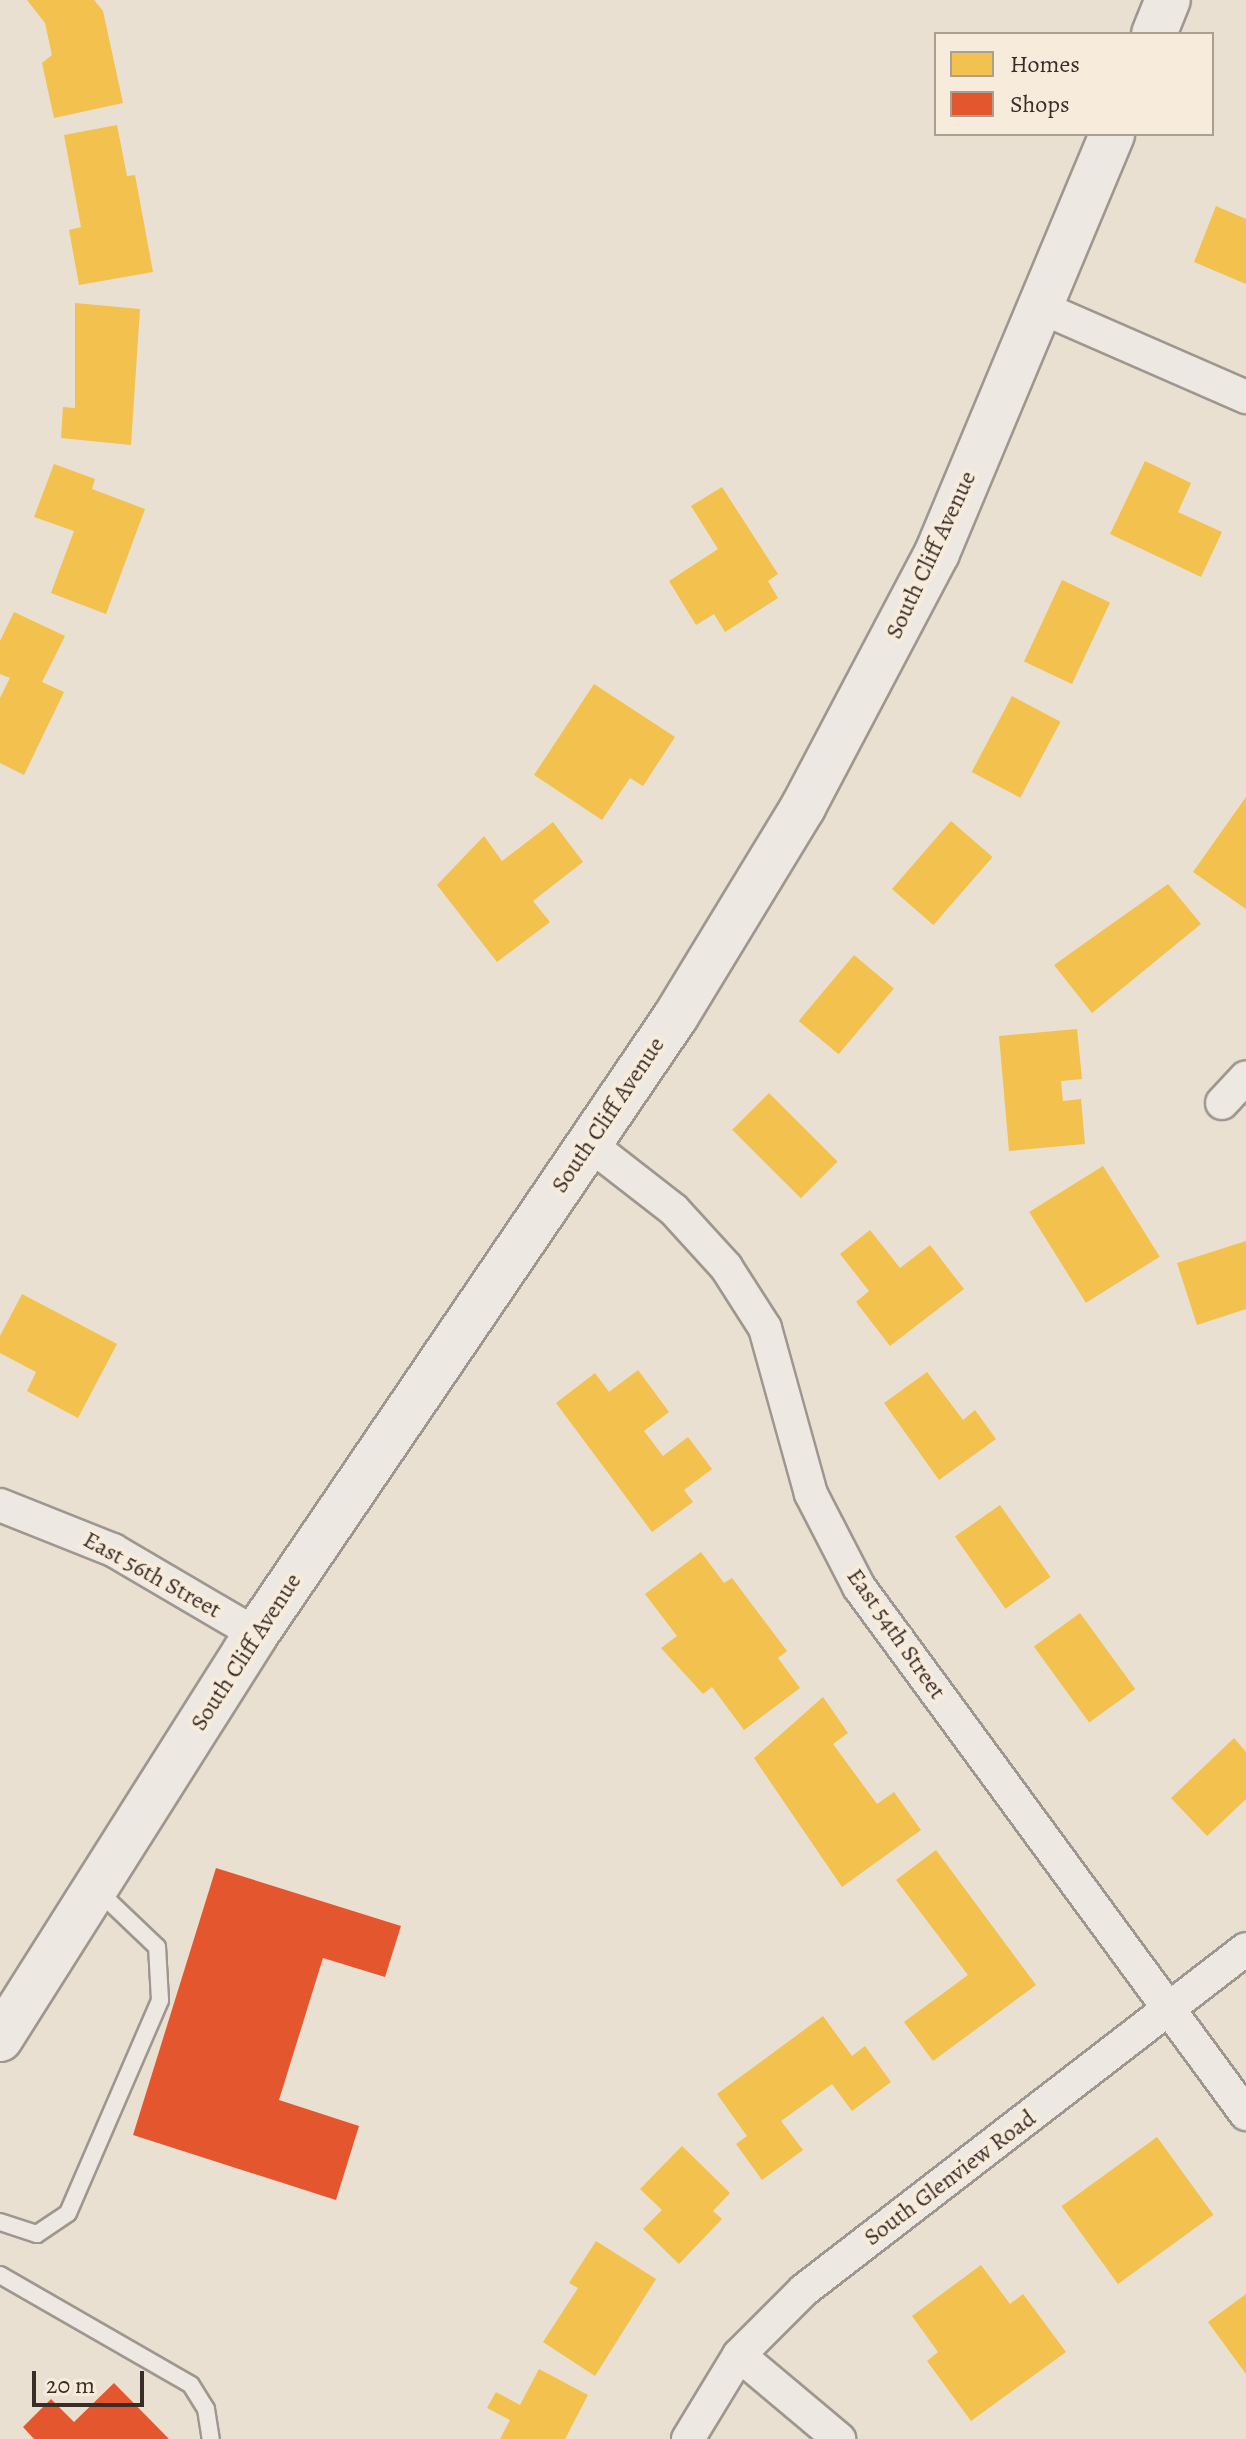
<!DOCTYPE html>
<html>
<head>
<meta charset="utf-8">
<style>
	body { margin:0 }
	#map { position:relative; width:1246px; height:2439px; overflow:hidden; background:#e9e0d2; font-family:Alegreya,serif }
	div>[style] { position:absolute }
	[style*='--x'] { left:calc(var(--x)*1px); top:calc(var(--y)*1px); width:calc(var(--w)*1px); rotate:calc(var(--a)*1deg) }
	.homes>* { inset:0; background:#f2c14e; transform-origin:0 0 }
	.shops>* { inset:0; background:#e4572e }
	.roads { filter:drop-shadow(2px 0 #9e978f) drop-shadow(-2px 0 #9e978f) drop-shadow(0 2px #9e978f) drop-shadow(0 -2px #9e978f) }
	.lane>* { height:16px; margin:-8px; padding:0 8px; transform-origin:8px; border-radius:8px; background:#ede8e2 }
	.street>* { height:32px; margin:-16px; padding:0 16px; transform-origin:16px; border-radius:16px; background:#ede8e2 }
	.secondary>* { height:44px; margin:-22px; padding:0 22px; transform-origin:22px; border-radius:22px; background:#ede8e2 }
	span { translate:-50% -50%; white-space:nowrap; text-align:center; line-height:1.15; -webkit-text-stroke:8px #f7ecdc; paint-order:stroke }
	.street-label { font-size:24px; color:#3a2c27 }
	.legend { position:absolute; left:934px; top:32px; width:280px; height:104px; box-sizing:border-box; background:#f7ecdc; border:2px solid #ab9f94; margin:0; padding:10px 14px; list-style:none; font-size:24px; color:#3a2c27 }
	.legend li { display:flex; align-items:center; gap:16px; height:40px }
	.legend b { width:40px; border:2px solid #ab9f94 }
	.scale { position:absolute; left:32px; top:2371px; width:112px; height:36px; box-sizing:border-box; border:4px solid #3a2c27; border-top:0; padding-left:10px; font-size:24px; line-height:28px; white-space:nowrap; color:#3a2c27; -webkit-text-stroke:6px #f7ecdc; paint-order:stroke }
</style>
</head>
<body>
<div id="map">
	<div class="homes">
		<i style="clip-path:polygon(27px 0,94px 0,103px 11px,123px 103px,54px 118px,42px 63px,52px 55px,45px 23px)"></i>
		<i style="clip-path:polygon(117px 125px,127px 176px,135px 175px,153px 272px,79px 285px,69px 230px,81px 227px,64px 135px)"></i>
		<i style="clip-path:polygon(1216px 206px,1246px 219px,1246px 284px,1194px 262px)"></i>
		<i style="clip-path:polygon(75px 303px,140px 309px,131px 445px,61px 438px,63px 407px,75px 408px)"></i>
		<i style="clip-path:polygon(1145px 461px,1191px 483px,1178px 512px,1222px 532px,1201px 577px,1110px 534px)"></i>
		<i style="clip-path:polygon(54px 464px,95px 479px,92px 489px,145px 509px,106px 614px,51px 593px,74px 531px,34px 517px)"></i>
		<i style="clip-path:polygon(722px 487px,778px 574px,768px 581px,778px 598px,725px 632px,714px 614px,696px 625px,669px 581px,718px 549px,691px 506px)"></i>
		<i style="left:1062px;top:580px;width:53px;height:90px;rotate:25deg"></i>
		<i style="clip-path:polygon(14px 612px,65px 636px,42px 682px,64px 692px,24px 775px,0 763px,0 698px,10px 678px,0 674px,0 641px)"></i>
		<i style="clip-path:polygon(594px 684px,675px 737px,643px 786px,630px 778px,602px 820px,534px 775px)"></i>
		<i style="left:1012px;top:696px;width:55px;height:86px;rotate:28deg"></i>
		<i style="clip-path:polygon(1246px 797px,1246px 909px,1193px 872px)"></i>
		<i style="left:951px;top:821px;width:55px;height:90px;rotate:41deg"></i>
		<i style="clip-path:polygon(553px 822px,583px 862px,533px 901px,550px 922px,497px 962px,437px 885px,484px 836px,502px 861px)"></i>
		<i style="clip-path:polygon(1168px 884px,1201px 924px,1092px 1013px,1054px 965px)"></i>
		<i style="left:854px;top:955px;width:52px;height:86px;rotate:40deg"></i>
		<i style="clip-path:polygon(1077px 1029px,1082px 1079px,1061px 1081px,1063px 1101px,1081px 1099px,1085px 1144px,1009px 1151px,999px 1036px)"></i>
		<i style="left:769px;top:1093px;width:97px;height:52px;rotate:45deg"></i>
		<i style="left:1103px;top:1166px;width:107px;height:87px;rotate:58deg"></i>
		<i style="clip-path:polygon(870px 1230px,900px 1268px,930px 1245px,964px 1289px,890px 1346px,856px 1302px,869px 1291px,840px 1254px)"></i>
		<i style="clip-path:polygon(1246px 1241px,1246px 1309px,1197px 1325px,1177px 1263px)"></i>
		<i style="clip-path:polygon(22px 1294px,117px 1344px,78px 1418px,27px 1391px,36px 1372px,0 1353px,0 1336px)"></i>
		<i style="clip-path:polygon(638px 1370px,669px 1412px,644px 1431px,663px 1456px,688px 1437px,712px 1469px,684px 1490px,693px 1502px,652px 1532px,556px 1403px,595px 1373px,609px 1392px)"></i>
		<i style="clip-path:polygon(927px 1372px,963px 1420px,975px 1410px,996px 1439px,939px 1480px,884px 1403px)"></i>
		<i style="left:1000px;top:1505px;width:88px;height:55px;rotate:55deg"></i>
		<i style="clip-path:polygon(701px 1552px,724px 1583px,732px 1578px,787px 1651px,778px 1658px,800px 1688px,744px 1730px,712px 1687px,703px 1694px,661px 1648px,677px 1636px,645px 1594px)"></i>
		<i style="left:1080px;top:1613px;width:94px;height:57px;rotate:54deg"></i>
		<i style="clip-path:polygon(823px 1697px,848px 1733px,833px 1744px,877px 1804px,894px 1792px,921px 1830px,842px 1887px,754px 1758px)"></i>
		<i style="clip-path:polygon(1234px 1738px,1246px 1752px,1246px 1799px,1207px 1836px,1171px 1798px)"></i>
		<i style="clip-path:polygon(936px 1850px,1036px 1985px,933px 2061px,904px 2022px,968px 1975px,896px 1880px)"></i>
		<i style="clip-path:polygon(823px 2016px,852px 2056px,865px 2046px,891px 2082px,852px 2111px,832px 2084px,781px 2121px,803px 2150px,762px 2180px,736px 2144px,747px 2136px,717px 2094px)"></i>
		<i style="left:1157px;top:2137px;width:96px;height:118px;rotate:54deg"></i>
		<i style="clip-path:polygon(682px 2146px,730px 2193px,713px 2211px,722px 2219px,679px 2264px,643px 2229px,662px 2210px,640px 2189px)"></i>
		<i style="clip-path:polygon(596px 2241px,656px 2279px,595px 2376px,543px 2342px,578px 2288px,569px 2283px)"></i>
		<i style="clip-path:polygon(981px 2265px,1010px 2304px,1023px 2294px,1066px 2352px,971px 2421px,927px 2361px,938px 2352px,912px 2316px)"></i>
		<i style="clip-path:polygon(1246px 2294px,1246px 2374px,1208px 2322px)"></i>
		<i style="clip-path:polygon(539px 2369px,588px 2395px,565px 2439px,500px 2439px,510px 2420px,487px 2408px,496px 2392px,520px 2405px)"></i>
	</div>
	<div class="shops">
		<i style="clip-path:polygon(216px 1868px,401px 1926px,385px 1977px,323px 1958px,279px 2100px,359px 2126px,336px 2200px,133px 2135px)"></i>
		<i style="clip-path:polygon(114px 2383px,169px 2439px,34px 2439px,23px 2427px,51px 2399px,74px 2422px)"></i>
	</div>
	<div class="roads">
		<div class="lane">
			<i style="--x:0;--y:2222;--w:39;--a:18"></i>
			<i style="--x:37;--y:2234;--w:37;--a:-34"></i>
			<i style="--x:68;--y:2213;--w:232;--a:-66.6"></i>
			<i style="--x:160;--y:2000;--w:53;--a:-93.2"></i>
			<i style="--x:157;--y:1947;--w:84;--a:-136.4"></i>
			<i style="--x:0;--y:2275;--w:220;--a:29.9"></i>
			<i style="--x:191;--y:2385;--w:28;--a:58"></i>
			<i style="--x:206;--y:2409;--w:30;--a:81"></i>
		</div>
		<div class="street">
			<i style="--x:1040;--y:307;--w:225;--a:23.6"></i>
			<i style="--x:1222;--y:1103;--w:35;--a:-47"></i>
			<i style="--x:588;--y:1143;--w:109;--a:37.9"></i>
			<i style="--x:674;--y:1210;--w:77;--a:47.6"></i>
			<i style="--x:726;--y:1267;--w:72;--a:57.4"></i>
			<i style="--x:765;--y:1328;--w:172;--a:74.5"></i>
			<i style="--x:811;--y:1494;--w:105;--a:62.7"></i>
			<i style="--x:859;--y:1587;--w:654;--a:53.71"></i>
			<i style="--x:0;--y:1505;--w:122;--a:21.7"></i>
			<i style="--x:113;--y:1550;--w:166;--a:30.4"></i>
			<i style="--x:739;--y:2355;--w:131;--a:40"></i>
			<i style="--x:688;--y:2439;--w:98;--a:-58.7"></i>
			<i style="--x:739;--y:2355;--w:92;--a:-45"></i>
			<i style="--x:804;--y:2290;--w:558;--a:-37.65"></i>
		</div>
		<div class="secondary">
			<i style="--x:1154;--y:34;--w:37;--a:-68"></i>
			<i style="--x:0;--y:2039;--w:479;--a:-57.7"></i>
			<i style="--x:256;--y:1634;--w:747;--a:-55.8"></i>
			<i style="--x:676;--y:1016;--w:245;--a:-58.7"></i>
			<i style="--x:803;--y:807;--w:287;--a:-62.2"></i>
			<i style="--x:937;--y:553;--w:454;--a:-67.3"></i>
		</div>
	</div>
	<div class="street-label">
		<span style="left:931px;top:555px;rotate:-65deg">South Cliff Avenue</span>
		<span style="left:608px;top:1115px;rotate:-56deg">South Cliff Avenue</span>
		<span style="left:152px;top:1575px;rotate:29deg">East 56th Street</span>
		<span style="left:896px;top:1634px;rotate:55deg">East 54th Street</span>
		<span style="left:246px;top:1652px;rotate:-57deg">South Cliff Avenue</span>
		<span style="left:950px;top:2178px;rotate:-37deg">South Glenview Road</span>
	</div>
	<ul class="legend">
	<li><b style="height:22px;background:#f2c14e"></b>Homes</li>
	<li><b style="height:22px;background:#e4572e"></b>Shops</li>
	</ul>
	<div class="scale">20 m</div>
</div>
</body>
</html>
